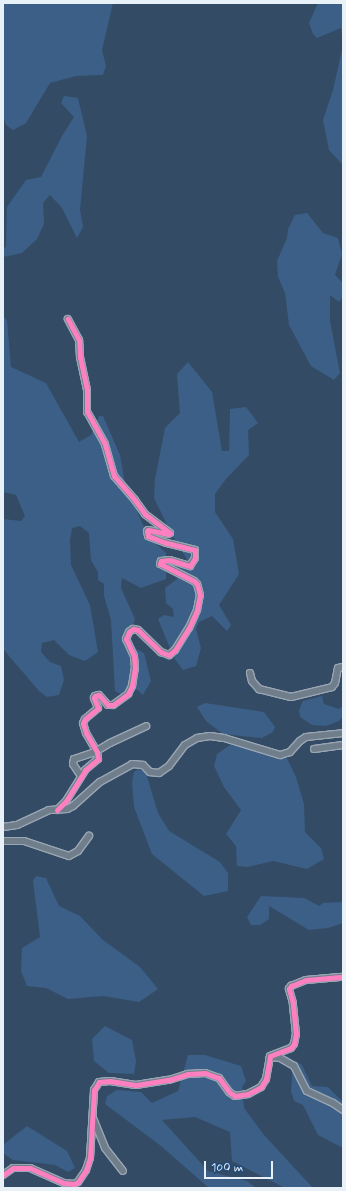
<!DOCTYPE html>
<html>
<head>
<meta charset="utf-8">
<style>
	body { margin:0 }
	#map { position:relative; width:346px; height:1191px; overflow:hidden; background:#344b65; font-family:Mynerve,sans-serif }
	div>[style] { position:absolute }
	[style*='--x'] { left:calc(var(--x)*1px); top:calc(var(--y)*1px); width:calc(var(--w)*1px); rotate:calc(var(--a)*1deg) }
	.green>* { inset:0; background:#3b5f87 }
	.roads { filter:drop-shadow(1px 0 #9aa6b3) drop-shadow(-1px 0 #9aa6b3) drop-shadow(0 1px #9aa6b3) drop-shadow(0 -1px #9aa6b3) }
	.minor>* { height:6px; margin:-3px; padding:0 3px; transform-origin:3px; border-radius:3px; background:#707e8c }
	.cycleway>* { height:5px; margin:-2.5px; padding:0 2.5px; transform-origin:2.5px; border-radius:2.5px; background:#ff80c0 }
	span { translate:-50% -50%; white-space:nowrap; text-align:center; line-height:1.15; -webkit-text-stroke:3px #1f4a7a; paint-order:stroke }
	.frame { position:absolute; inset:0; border:4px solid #e8f1f8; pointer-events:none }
	.scale { position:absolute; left:204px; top:1161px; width:69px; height:18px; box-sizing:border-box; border:2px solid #e8f1f8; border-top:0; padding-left:5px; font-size:12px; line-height:14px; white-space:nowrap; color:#e8f1f8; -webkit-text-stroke:3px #1f4a7a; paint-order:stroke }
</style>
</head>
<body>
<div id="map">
	<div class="green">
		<i style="clip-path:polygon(3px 3px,113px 3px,102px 50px,106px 66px,103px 75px,76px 76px,50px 83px,26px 123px,13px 130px,6px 125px,3px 117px)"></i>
		<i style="clip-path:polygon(318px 3px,343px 3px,343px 165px,329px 150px,323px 120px,333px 90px,343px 45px,341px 28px,317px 38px,313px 34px,309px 23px)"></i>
		<i style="clip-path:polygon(64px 96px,78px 98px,87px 136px,80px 210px,83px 227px,77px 238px,62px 208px,50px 195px,43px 203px,44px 224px,37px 239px,22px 253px,3px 257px,3px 248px,6px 247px,7px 207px,26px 180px,41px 177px,62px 136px,74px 117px,61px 103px)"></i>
		<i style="clip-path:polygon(307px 213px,323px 233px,338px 238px,342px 254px,335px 275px,343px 283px,343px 297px,339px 302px,330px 295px,330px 321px,340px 373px,334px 380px,311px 366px,289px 325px,285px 293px,278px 277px,277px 261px,287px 238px,288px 229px,295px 215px)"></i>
		<i style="clip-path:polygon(3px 316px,7px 320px,11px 367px,46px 383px,79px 442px,91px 435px,99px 416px,103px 416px,120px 455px,125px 484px,148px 536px,166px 553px,166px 579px,141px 588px,122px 578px,121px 588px,135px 619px,126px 644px,144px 653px,151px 681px,143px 695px,135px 688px,123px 695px,115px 691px,111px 620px,104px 596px,104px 584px,98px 580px,98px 572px,91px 560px,89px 533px,80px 526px,72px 528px,70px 540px,71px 565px,90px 605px,98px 652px,85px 661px,69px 655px,54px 640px,42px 643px,41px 652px,50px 662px,61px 666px,64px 680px,59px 695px,47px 697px,39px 691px,3px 649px,3px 519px,21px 521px,25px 516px,16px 495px,3px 492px)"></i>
		<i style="clip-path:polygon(188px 362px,212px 392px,222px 451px,229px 451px,230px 409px,246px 407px,258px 423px,248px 430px,249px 455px,226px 479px,215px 494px,215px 512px,233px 539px,239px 574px,219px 605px,231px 625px,227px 631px,212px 616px,199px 622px,196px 629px,201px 648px,196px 666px,183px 670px,174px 658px,158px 619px,164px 615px,174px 617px,173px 609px,166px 603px,165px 588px,177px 579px,178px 568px,187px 559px,173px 537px,154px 498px,155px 479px,165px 428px,180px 413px,177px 374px)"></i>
		<i style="clip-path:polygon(322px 696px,324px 704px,339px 709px,343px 706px,343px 716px,339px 721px,326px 726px,312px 725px,300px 717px,299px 710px,303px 701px)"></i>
		<i style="clip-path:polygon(205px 703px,264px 712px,275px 727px,273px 732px,262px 738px,223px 734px,206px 721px,197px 707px)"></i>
		<i style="clip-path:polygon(230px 745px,284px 752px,296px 777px,304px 804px,305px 832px,321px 848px,324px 859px,307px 869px,273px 861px,247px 867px,237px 866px,236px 846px,226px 834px,241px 810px,224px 787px,214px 766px,217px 754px)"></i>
		<i style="clip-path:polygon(139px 769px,146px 773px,158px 813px,169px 831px,220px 862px,228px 873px,228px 891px,204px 896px,152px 854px,134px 807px,132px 783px,134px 772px)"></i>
		<i style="clip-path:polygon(36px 876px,46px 878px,59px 906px,80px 916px,103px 940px,140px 967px,158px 989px,139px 1002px,103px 996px,68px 999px,46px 988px,27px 986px,21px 971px,22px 948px,40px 937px,33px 881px)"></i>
		<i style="clip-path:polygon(261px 896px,304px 898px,319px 906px,323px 903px,343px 902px,343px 923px,328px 928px,309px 930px,269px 906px,269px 919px,260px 925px,251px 925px,247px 917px)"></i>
		<i style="clip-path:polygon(105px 1026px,132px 1040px,136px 1061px,134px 1074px,109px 1073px,94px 1061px,92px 1039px)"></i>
		<i style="clip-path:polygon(188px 1055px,205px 1055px,241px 1066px,246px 1081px,242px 1087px,244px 1108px,264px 1135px,313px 1188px,285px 1188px,232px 1161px,230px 1132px,195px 1117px,162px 1120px,208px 1171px,247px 1181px,256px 1188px,209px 1188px,161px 1146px,105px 1104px,107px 1096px,117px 1090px,141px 1092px,152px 1103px,178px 1091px)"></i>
		<i style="clip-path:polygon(287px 1056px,302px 1065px,312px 1086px,328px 1087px,343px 1102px,343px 1148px,318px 1135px,303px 1105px,294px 1101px,291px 1091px,293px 1067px,280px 1058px)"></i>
		<i style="clip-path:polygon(27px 1126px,67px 1151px,75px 1168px,68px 1172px,55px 1165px,13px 1160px,3px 1153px,4px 1144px)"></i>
	</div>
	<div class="roads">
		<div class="minor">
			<i style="--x:250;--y:673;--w:8;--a:76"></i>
			<i style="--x:252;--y:681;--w:11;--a:49"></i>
			<i style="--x:259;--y:689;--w:33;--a:14"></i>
			<i style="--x:291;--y:697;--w:42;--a:-13.7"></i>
			<i style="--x:332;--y:687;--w:5;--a:-53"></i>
			<i style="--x:335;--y:683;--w:15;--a:-79"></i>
			<i style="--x:338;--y:668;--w:5;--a:-11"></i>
			<i style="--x:314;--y:749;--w:29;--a:-8"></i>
			<i style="--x:81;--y:776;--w:14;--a:-124"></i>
			<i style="--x:73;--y:764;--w:5;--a:-79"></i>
			<i style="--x:74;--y:759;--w:22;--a:-18"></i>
			<i style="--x:95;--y:752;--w:17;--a:-31"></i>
			<i style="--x:110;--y:743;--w:40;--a:-25"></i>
			<i style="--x:57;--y:810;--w:13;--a:-45"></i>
			<i style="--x:66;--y:801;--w:36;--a:-58"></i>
			<i style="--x:85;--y:770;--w:17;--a:-40"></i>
			<i style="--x:98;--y:759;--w:7;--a:-98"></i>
			<i style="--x:97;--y:752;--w:22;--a:-120"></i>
			<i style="--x:86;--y:733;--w:10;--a:-107"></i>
			<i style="--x:83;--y:723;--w:4;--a:-63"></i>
			<i style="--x:85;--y:719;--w:17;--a:-40"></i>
			<i style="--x:98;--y:708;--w:11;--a:-112"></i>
			<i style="--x:94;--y:698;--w:2;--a:-63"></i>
			<i style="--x:95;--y:696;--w:4;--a:-14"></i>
			<i style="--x:99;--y:695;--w:13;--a:48"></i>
			<i style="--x:108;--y:705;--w:5;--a:0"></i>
			<i style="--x:113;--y:705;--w:19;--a:-36"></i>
			<i style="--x:128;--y:694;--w:9;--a:-63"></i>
			<i style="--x:132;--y:686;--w:18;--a:-81"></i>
			<i style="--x:135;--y:668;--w:12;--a:-95"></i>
			<i style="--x:134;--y:656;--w:19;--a:-115"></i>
			<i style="--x:126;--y:639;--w:8;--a:-67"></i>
			<i style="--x:129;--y:632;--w:5;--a:-37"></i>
			<i style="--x:133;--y:629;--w:5;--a:11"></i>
			<i style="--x:138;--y:630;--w:32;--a:44"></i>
			<i style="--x:161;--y:652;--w:9;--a:21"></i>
			<i style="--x:169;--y:655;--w:8;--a:-40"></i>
			<i style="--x:175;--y:650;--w:26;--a:-58"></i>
			<i style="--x:189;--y:628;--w:20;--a:-66"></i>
			<i style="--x:197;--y:610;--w:15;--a:-79"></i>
			<i style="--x:200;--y:595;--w:11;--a:-105"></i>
			<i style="--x:197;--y:584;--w:4;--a:-135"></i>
			<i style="--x:194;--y:581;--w:38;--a:-153"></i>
			<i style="--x:160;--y:564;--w:3;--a:-72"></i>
			<i style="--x:161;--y:561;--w:9;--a:-6"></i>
			<i style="--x:170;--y:560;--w:21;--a:17"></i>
			<i style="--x:190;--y:566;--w:9;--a:-58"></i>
			<i style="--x:195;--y:558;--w:8;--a:-90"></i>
			<i style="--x:195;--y:550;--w:30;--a:-166"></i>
			<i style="--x:166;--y:543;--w:19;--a:-159"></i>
			<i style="--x:148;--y:536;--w:5;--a:-101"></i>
			<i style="--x:147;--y:531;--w:1;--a:-45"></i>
			<i style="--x:148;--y:530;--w:20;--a:11"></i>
			<i style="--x:168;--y:534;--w:2;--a:-27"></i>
			<i style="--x:170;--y:533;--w:31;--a:-143"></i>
			<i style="--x:145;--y:514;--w:17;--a:-126"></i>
			<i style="--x:135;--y:500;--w:32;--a:-131"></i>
			<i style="--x:114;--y:476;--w:33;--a:-106"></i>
			<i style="--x:105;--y:444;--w:37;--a:-119"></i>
			<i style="--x:87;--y:412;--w:22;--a:-90"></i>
			<i style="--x:87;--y:390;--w:34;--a:-102"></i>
			<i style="--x:80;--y:357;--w:17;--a:-93"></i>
			<i style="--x:79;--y:340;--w:24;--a:-118"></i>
			<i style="--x:3;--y:827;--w:14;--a:-8"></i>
			<i style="--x:17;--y:825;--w:35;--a:-25"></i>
			<i style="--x:49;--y:810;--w:18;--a:-3"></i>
			<i style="--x:67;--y:809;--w:7;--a:-27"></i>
			<i style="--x:73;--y:806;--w:36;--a:-42"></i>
			<i style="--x:100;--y:782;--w:37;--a:-29"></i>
			<i style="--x:132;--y:764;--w:11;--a:5"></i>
			<i style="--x:143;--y:765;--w:10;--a:45"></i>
			<i style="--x:150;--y:772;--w:9;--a:6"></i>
			<i style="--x:159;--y:773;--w:12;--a:-35"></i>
			<i style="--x:169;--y:766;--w:26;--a:-53"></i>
			<i style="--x:185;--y:745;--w:14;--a:-30"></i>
			<i style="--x:197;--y:738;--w:13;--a:-9"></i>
			<i style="--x:210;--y:736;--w:14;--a:8"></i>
			<i style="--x:224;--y:738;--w:59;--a:16.9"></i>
			<i style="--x:280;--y:755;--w:10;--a:-17"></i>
			<i style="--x:290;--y:752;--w:15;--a:-48"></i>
			<i style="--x:300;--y:741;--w:7;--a:-34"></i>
			<i style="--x:306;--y:737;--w:37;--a:-6"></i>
			<i style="--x:3;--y:841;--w:21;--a:0"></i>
			<i style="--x:24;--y:841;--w:47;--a:18.4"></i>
			<i style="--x:69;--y:856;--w:10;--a:-29"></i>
			<i style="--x:78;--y:851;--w:19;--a:-54"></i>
			<i style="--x:269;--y:1059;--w:5;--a:-22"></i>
			<i style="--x:274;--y:1057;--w:6;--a:9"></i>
			<i style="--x:280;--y:1058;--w:16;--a:30"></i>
			<i style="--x:294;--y:1066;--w:28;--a:63"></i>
			<i style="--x:307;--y:1091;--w:29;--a:25"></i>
			<i style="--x:333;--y:1103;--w:12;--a:35"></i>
			<i style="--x:93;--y:1118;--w:32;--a:68"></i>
			<i style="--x:105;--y:1148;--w:29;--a:52"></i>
			<i style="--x:3;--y:1175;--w:12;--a:-35"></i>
			<i style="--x:13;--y:1168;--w:17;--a:0"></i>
			<i style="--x:30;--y:1168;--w:37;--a:24"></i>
			<i style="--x:64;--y:1183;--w:10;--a:6"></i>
			<i style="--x:74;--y:1184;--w:4;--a:-27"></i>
			<i style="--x:78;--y:1182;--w:14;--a:-56"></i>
			<i style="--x:86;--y:1170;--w:13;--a:-72"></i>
			<i style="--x:90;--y:1158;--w:68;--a:-86.6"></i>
			<i style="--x:94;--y:1090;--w:9;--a:-58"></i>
			<i style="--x:99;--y:1082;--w:11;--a:-5"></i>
			<i style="--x:110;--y:1081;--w:26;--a:9"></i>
			<i style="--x:136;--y:1085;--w:33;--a:-9"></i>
			<i style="--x:169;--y:1080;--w:20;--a:-18"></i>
			<i style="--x:188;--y:1074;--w:17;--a:-3"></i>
			<i style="--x:205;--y:1073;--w:15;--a:20"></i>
			<i style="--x:219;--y:1078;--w:17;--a:54"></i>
			<i style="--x:229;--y:1092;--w:7;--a:34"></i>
			<i style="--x:235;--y:1096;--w:13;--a:-9"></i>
			<i style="--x:248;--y:1094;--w:15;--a:-28"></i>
			<i style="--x:261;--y:1087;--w:9;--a:-58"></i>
			<i style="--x:266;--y:1079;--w:23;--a:-80"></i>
			<i style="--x:270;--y:1056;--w:22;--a:-21"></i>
			<i style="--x:291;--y:1048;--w:5;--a:-53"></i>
			<i style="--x:294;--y:1044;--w:10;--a:-79"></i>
			<i style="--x:296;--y:1034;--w:31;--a:-96"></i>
			<i style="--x:293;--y:1003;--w:15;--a:-106"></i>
			<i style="--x:289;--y:989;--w:4;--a:-56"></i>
			<i style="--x:291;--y:986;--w:16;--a:-22"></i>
			<i style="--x:306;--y:980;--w:37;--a:-5"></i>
		</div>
	</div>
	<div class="cycleway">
		<i style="--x:57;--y:810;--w:13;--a:-45"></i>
		<i style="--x:66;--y:801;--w:36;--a:-58"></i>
		<i style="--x:85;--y:770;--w:17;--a:-40"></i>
		<i style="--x:98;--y:759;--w:7;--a:-98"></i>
		<i style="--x:97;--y:752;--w:22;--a:-120"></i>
		<i style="--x:86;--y:733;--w:10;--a:-107"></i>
		<i style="--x:83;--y:723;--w:4;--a:-63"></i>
		<i style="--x:85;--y:719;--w:17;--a:-40"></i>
		<i style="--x:98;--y:708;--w:11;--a:-112"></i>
		<i style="--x:94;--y:698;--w:2;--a:-63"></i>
		<i style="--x:95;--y:696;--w:4;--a:-14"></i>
		<i style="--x:99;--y:695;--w:13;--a:48"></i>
		<i style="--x:108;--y:705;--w:5;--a:0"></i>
		<i style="--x:113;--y:705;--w:19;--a:-36"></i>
		<i style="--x:128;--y:694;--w:9;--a:-63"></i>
		<i style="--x:132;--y:686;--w:18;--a:-81"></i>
		<i style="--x:135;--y:668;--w:12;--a:-95"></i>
		<i style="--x:134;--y:656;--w:19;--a:-115"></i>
		<i style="--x:126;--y:639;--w:8;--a:-67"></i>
		<i style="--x:129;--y:632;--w:5;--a:-37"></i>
		<i style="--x:133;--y:629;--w:5;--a:11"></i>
		<i style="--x:138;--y:630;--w:32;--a:44"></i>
		<i style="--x:161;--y:652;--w:9;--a:21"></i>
		<i style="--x:169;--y:655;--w:8;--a:-40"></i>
		<i style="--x:175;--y:650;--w:26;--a:-58"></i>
		<i style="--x:189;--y:628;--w:20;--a:-66"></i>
		<i style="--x:197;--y:610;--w:15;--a:-79"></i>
		<i style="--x:200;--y:595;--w:11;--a:-105"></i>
		<i style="--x:197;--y:584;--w:4;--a:-135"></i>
		<i style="--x:194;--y:581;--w:38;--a:-153"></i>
		<i style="--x:160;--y:564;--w:3;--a:-72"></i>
		<i style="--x:161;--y:561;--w:9;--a:-6"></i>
		<i style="--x:170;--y:560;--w:21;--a:17"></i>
		<i style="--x:190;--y:566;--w:9;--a:-58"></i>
		<i style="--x:195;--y:558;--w:8;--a:-90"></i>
		<i style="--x:195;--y:550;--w:30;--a:-166"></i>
		<i style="--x:166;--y:543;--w:19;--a:-159"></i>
		<i style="--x:148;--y:536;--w:5;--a:-101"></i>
		<i style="--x:147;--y:531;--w:1;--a:-45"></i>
		<i style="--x:148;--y:530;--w:20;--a:11"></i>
		<i style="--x:168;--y:534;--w:2;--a:-27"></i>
		<i style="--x:170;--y:533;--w:31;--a:-143"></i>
		<i style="--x:145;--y:514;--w:17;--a:-126"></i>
		<i style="--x:135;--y:500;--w:32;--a:-131"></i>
		<i style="--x:114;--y:476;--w:33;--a:-106"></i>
		<i style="--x:105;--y:444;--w:37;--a:-119"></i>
		<i style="--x:87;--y:412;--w:22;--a:-90"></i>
		<i style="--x:87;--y:390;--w:34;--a:-102"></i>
		<i style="--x:80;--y:357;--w:17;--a:-93"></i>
		<i style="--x:79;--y:340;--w:24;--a:-118"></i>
		<i style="--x:3;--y:1175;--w:12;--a:-35"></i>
		<i style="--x:13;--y:1168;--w:17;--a:0"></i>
		<i style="--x:30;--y:1168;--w:37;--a:24"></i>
		<i style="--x:64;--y:1183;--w:10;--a:6"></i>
		<i style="--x:74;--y:1184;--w:4;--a:-27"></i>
		<i style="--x:78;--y:1182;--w:14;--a:-56"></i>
		<i style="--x:86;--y:1170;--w:13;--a:-72"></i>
		<i style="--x:90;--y:1158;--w:68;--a:-86.6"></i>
		<i style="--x:94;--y:1090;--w:9;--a:-58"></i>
		<i style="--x:99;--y:1082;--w:11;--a:-5"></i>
		<i style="--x:110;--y:1081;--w:26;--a:9"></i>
		<i style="--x:136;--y:1085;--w:33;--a:-9"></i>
		<i style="--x:169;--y:1080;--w:20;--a:-18"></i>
		<i style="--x:188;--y:1074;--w:17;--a:-3"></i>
		<i style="--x:205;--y:1073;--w:15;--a:20"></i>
		<i style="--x:219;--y:1078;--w:17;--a:54"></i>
		<i style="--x:229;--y:1092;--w:7;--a:34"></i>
		<i style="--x:235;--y:1096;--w:13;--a:-9"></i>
		<i style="--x:248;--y:1094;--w:15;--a:-28"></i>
		<i style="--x:261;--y:1087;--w:9;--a:-58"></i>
		<i style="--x:266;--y:1079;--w:23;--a:-80"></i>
		<i style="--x:270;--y:1056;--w:22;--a:-21"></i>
		<i style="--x:291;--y:1048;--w:5;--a:-53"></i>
		<i style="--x:294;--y:1044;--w:10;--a:-79"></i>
		<i style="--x:296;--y:1034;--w:31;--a:-96"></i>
		<i style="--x:293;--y:1003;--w:15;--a:-106"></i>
		<i style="--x:289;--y:989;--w:4;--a:-56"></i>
		<i style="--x:291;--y:986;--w:16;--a:-22"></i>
		<i style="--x:306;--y:980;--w:37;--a:-5"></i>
	</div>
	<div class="frame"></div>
	<div class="scale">100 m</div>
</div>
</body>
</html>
